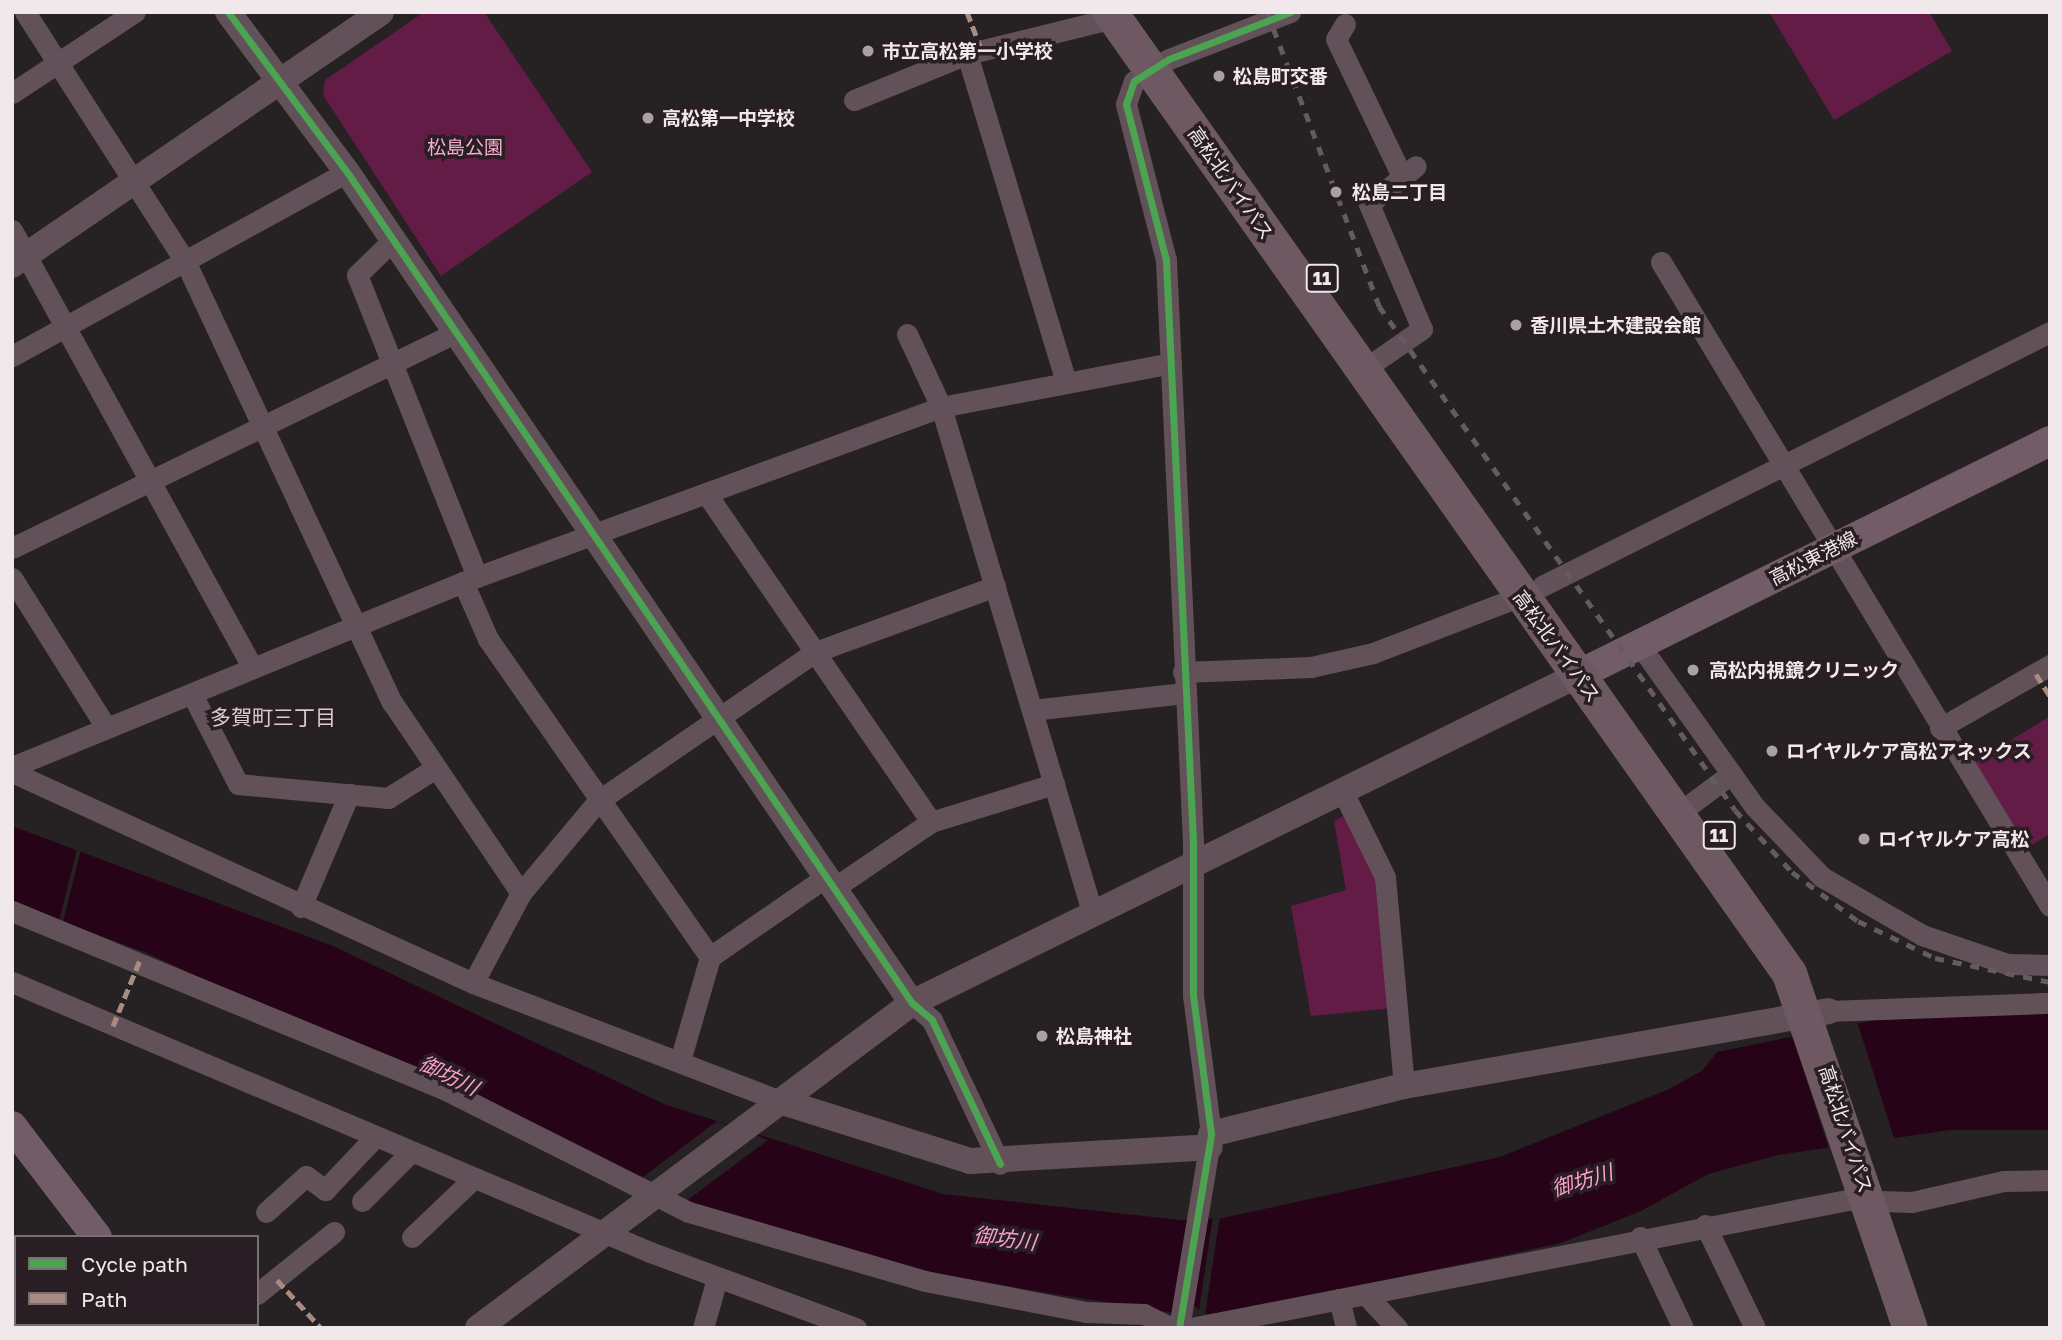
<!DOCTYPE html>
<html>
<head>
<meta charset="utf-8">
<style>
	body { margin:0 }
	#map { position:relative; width:2062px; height:1340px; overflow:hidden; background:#262123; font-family:"Golos Text","Noto Sans JP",sans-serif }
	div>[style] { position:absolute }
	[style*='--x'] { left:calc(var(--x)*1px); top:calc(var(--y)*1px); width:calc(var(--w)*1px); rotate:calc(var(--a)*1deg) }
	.green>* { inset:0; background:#631c46 }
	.water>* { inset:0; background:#260317 }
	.pier>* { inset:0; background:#262123; transform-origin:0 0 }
	.minor>* { height:21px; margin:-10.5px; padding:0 10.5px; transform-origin:10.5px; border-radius:10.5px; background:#63515a }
	.tertiary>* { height:26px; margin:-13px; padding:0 13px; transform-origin:13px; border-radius:13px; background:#63515a }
	.secondary>* { height:30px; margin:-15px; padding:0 15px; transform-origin:15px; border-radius:15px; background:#725c67 }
	.trunk>* { height:35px; margin:-17.5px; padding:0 17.5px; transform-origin:17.5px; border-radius:17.5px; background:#6e5963 }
	.rail>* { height:5px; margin-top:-2.5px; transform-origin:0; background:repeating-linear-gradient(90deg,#645a5f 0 9px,transparent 0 18px) }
	.quiet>* { height:5px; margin-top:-2.5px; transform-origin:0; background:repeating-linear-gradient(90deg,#a88b81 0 10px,transparent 0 15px) }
	.cycleway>* { height:7px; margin:-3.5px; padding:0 3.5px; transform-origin:3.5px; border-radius:3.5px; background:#4ca352 }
	.dots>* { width:19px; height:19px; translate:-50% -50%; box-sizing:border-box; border:4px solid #291e23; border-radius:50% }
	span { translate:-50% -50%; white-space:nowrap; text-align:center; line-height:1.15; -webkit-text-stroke:7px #291e23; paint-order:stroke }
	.shield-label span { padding:2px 5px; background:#291e23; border:2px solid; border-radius:5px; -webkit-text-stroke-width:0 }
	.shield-label { font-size:18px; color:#f0e8eb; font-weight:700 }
	.poi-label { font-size:19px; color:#f0e8eb; font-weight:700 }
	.left { translate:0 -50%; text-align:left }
	.park-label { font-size:19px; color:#f5add0 }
	.street-label { font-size:19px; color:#f0e8eb }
	.neighbourhood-label { font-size:21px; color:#d9cad1 }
	.water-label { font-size:21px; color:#fd9ece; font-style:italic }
	.frame { position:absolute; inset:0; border:14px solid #f0e8eb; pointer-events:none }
	.legend { position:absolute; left:14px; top:1235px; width:245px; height:91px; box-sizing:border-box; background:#291e23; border:2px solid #796f73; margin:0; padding:9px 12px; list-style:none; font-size:21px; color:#f0e8eb }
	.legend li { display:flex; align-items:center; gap:14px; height:35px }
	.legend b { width:35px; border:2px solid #796f73 }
</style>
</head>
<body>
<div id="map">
	<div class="green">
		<i style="clip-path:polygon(424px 12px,484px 12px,592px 172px,441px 276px,323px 95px,325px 80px)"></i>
		<i style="clip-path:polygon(1769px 12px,1929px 12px,1952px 51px,1834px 120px)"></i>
		<i style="clip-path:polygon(2050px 716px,2050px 834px,2024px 850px,1971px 765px)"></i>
		<i style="clip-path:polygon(1349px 813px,1381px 878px,1393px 1008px,1311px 1016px,1291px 906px,1346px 890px,1334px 821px)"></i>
	</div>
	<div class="water">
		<i style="clip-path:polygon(12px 826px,333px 946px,664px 1104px,943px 1194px,1181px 1220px,1223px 1218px,1500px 1157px,1667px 1090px,1702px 1071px,1717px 1052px,1879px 1019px,2050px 1013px,2050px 1130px,1950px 1130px,1778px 1155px,1708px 1174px,1641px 1211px,1561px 1243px,1273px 1304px,1213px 1314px,1167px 1312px,930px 1274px,696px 1208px,147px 953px,12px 903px)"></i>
	</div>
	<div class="pier">
		<i style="left:77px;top:849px;width:4px;height:77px;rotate:14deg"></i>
		<i style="clip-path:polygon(1857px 1021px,1895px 1141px,1830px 1152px,1791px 1033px)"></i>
		<i style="clip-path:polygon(717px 1121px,768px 1140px,681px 1205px,631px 1186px)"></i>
		<i style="clip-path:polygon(1213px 1216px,1220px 1216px,1205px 1315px,1166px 1315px,1193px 1304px,1199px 1310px)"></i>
	</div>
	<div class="minor">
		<i style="--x:25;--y:12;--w:298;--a:57.3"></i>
		<i style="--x:186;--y:263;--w:485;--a:64.9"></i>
		<i style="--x:392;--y:702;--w:230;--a:56"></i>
		<i style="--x:1345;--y:24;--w:17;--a:121"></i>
		<i style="--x:1336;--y:39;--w:152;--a:64.3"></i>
		<i style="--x:12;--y:93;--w:147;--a:-33.4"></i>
		<i style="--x:854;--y:100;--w:122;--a:-22.2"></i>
		<i style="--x:12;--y:230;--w:496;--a:61.2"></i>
		<i style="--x:393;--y:240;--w:50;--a:135.8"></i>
		<i style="--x:357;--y:275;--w:325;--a:68.3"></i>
		<i style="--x:1661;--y:262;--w:752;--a:58.87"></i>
		<i style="--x:907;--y:334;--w:81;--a:65"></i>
		<i style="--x:941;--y:407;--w:530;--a:73.34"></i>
		<i style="--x:12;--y:356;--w:382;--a:-28.8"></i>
		<i style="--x:1363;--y:370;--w:72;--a:-34.8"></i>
		<i style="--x:1422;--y:329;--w:136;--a:-113"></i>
		<i style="--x:1369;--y:204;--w:60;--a:-39"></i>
		<i style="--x:1066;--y:382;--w:343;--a:-106.8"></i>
		<i style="--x:967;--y:54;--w:151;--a:-13.8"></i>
		<i style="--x:708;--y:496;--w:395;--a:55.6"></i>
		<i style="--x:931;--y:822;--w:117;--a:145.8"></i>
		<i style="--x:12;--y:548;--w:492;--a:-25.9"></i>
		<i style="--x:12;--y:578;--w:176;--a:57.8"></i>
		<i style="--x:463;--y:582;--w:62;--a:66.3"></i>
		<i style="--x:488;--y:639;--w:388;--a:55.1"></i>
		<i style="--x:1542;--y:586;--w:568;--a:-26.57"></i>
		<i style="--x:1639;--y:644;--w:200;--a:54.6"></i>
		<i style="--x:1755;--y:807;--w:97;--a:46.3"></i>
		<i style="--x:1822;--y:877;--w:116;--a:30.1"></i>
		<i style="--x:1922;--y:935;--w:90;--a:18.8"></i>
		<i style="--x:2007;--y:964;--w:43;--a:1.3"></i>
		<i style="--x:1183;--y:672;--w:128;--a:-2.2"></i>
		<i style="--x:1311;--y:667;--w:64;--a:-12.7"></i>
		<i style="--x:1373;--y:653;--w:159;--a:-21.1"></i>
		<i style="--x:192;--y:694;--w:101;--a:62.9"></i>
		<i style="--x:238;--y:784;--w:151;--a:5.3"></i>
		<i style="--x:388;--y:798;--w:54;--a:-32.2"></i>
		<i style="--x:1032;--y:710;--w:153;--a:-6.4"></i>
		<i style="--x:1940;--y:728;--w:127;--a:-29.8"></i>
		<i style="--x:12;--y:767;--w:487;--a:-22.3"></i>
		<i style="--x:463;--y:582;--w:509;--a:-20.11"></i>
		<i style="--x:941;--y:407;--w:234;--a:-10.8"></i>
		<i style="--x:12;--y:772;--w:507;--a:24.59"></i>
		<i style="--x:473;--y:983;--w:332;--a:21"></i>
		<i style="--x:1342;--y:790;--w:97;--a:63.7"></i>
		<i style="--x:1385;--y:877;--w:210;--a:84.8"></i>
		<i style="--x:1676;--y:815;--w:69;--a:-36.7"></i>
		<i style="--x:931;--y:822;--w:129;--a:-17.2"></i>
		<i style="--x:301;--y:907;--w:123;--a:-67"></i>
		<i style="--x:12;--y:911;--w:467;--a:22.4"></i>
		<i style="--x:444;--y:1089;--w:274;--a:26.7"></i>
		<i style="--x:689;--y:1212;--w:246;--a:16.3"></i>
		<i style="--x:925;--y:1281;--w:164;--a:10.9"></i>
		<i style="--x:1086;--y:1312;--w:58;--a:2"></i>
		<i style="--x:1144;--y:1314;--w:30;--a:27"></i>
		<i style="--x:12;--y:982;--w:693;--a:22.94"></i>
		<i style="--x:650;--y:1252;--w:220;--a:20.3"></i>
		<i style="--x:473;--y:983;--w:102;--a:-61.9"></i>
		<i style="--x:521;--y:893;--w:120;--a:-50.1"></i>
		<i style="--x:598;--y:801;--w:263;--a:-34.5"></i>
		<i style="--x:815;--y:652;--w:192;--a:-20.1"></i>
		<i style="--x:912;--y:1003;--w:26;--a:40"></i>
		<i style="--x:932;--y:1020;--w:159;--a:64.7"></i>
		<i style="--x:1828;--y:1011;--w:222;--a:-2.1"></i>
		<i style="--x:680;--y:1061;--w:108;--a:-73.9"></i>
		<i style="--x:710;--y:957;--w:141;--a:-34.6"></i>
		<i style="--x:362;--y:1201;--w:68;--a:-45"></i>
		<i style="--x:266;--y:1212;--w:54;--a:-42"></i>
		<i style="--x:306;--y:1176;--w:24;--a:36"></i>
		<i style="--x:325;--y:1190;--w:71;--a:-46.7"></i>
		<i style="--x:1705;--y:1225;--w:114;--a:64.1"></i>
		<i style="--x:412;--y:1237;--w:84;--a:-43.6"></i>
		<i style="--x:1640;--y:1237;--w:101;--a:64.7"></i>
		<i style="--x:257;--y:1294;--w:99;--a:-38.8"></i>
		<i style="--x:1365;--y:1294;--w:47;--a:46.7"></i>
		<i style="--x:1339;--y:1299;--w:30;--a:76"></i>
		<i style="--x:12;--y:1314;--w:4;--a:-14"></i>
		<i style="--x:212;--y:1328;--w:6;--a:-39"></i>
		<i style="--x:703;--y:1328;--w:51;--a:-74.1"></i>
		<i style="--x:1179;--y:1328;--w:197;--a:-80.6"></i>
		<i style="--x:1211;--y:1134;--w:140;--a:-97.4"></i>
		<i style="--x:1193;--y:995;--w:153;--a:-90"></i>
		<i style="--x:1193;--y:842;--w:583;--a:-92.66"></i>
		<i style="--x:1166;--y:260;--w:161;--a:-104.4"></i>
		<i style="--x:1126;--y:104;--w:24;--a:-71"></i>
		<i style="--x:1134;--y:81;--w:41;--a:-32.2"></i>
		<i style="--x:1169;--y:59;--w:130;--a:-21.2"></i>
		<i style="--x:1191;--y:1328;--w:668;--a:-11.04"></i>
		<i style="--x:1847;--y:1200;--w:65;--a:1.8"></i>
		<i style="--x:1912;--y:1202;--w:94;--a:-12.9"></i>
		<i style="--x:2004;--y:1181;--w:46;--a:-1.2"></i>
	</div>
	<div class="tertiary">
		<i style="--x:228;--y:12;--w:199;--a:53.4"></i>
		<i style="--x:347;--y:172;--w:1005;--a:55.79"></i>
		<i style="--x:12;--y:265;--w:447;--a:-34.4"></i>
		<i style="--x:783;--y:1102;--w:196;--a:17.5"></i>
		<i style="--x:970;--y:1161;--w:240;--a:-3.3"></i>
		<i style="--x:1211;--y:1134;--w:199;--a:-14"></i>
		<i style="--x:1404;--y:1086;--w:431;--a:-10"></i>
		<i style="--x:478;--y:1328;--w:542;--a:-36.83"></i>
		<i style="--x:912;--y:1003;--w:740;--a:-26.22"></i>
	</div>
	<div class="secondary">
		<i style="--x:1576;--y:676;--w:529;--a:-26.37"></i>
		<i style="--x:12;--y:1126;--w:140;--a:52.6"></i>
		<i style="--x:164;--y:1324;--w:5;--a:53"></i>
	</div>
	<div class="trunk">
		<i style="--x:1110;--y:12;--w:1177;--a:54.76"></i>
		<i style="--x:1789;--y:973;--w:375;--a:71.2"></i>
	</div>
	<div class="rail">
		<i style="--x:1267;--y:12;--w:315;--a:69.1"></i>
		<i style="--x:1379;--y:306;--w:617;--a:54.76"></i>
		<i style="--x:1735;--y:810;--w:84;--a:47.4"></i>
		<i style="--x:1792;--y:872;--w:82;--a:36.6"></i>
		<i style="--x:1858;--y:921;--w:85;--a:25.7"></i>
		<i style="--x:1935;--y:958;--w:117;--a:11.8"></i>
	</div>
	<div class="quiet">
		<i style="--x:967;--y:12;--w:40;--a:69"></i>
		<i style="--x:2036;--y:674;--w:26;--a:58"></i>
		<i style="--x:12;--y:912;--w:1;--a:-45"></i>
		<i style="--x:113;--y:1026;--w:71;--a:-67.8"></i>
		<i style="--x:277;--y:1280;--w:65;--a:47.5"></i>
	</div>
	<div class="cycleway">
		<i style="--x:228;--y:12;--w:199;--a:53.4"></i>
		<i style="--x:347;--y:172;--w:1005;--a:55.79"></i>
		<i style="--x:912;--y:1003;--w:26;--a:40"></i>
		<i style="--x:932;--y:1020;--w:159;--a:64.7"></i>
		<i style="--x:1179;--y:1328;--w:197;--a:-80.6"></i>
		<i style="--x:1211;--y:1134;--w:140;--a:-97.4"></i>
		<i style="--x:1193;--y:995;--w:153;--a:-90"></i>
		<i style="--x:1193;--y:842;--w:583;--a:-92.66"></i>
		<i style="--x:1166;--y:260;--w:161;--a:-104.4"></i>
		<i style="--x:1126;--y:104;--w:24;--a:-71"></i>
		<i style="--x:1134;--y:81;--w:41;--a:-32.2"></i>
		<i style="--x:1169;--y:59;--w:130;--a:-21.2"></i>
	</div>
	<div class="dots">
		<i style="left:868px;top:51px;background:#a9a2a5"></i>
		<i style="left:1219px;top:76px;background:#a9a2a5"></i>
		<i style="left:648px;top:118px;background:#a9a2a5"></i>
		<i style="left:1336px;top:192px;background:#a9a2a5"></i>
		<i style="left:1516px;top:325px;background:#a9a2a5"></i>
		<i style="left:1693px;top:670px;background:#a9a2a5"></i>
		<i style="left:1772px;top:751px;background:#a9a2a5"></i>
		<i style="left:1864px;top:839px;background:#a9a2a5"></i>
		<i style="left:1042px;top:1036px;background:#a9a2a5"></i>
	</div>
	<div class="shield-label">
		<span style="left:1322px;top:278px">11</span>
		<span style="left:1719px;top:835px">11</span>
	</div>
	<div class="poi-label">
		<span class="left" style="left:882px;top:51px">市立高松第一小学校</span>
		<span class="left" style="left:1233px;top:76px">松島町交番</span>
		<span class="left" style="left:662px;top:118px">高松第一中学校</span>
		<span class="left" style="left:1352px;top:192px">松島二丁目</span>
		<span class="left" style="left:1530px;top:325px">香川県土木建設会館</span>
		<span class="left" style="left:1709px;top:670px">高松内視鏡クリニック</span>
		<span class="left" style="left:1786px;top:751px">ロイヤルケア高松アネックス</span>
		<span class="left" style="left:1878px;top:839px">ロイヤルケア高松</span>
		<span class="left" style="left:1056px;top:1036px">松島神社</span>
	</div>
	<div class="park-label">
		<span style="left:465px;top:147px">松島公園</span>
	</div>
	<div class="street-label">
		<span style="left:1231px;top:183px;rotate:55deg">高松北バイパス</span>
		<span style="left:1813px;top:558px;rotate:-27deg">高松東港線</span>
		<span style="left:1557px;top:646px;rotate:54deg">高松北バイパス</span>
		<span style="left:1846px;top:1129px;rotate:72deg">高松北バイパス</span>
	</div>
	<div class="neighbourhood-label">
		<span style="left:273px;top:717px">多賀町三丁目</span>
	</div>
	<div class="water-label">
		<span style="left:449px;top:1075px;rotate:26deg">御坊川</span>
		<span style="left:1582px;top:1180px;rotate:-17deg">御坊川</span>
		<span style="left:1005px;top:1238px;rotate:7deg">御坊川</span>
	</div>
	<div class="frame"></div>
	<ul class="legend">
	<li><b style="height:9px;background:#4ca352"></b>Cycle path</li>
	<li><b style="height:9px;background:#a88b81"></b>Path</li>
	</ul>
</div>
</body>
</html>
